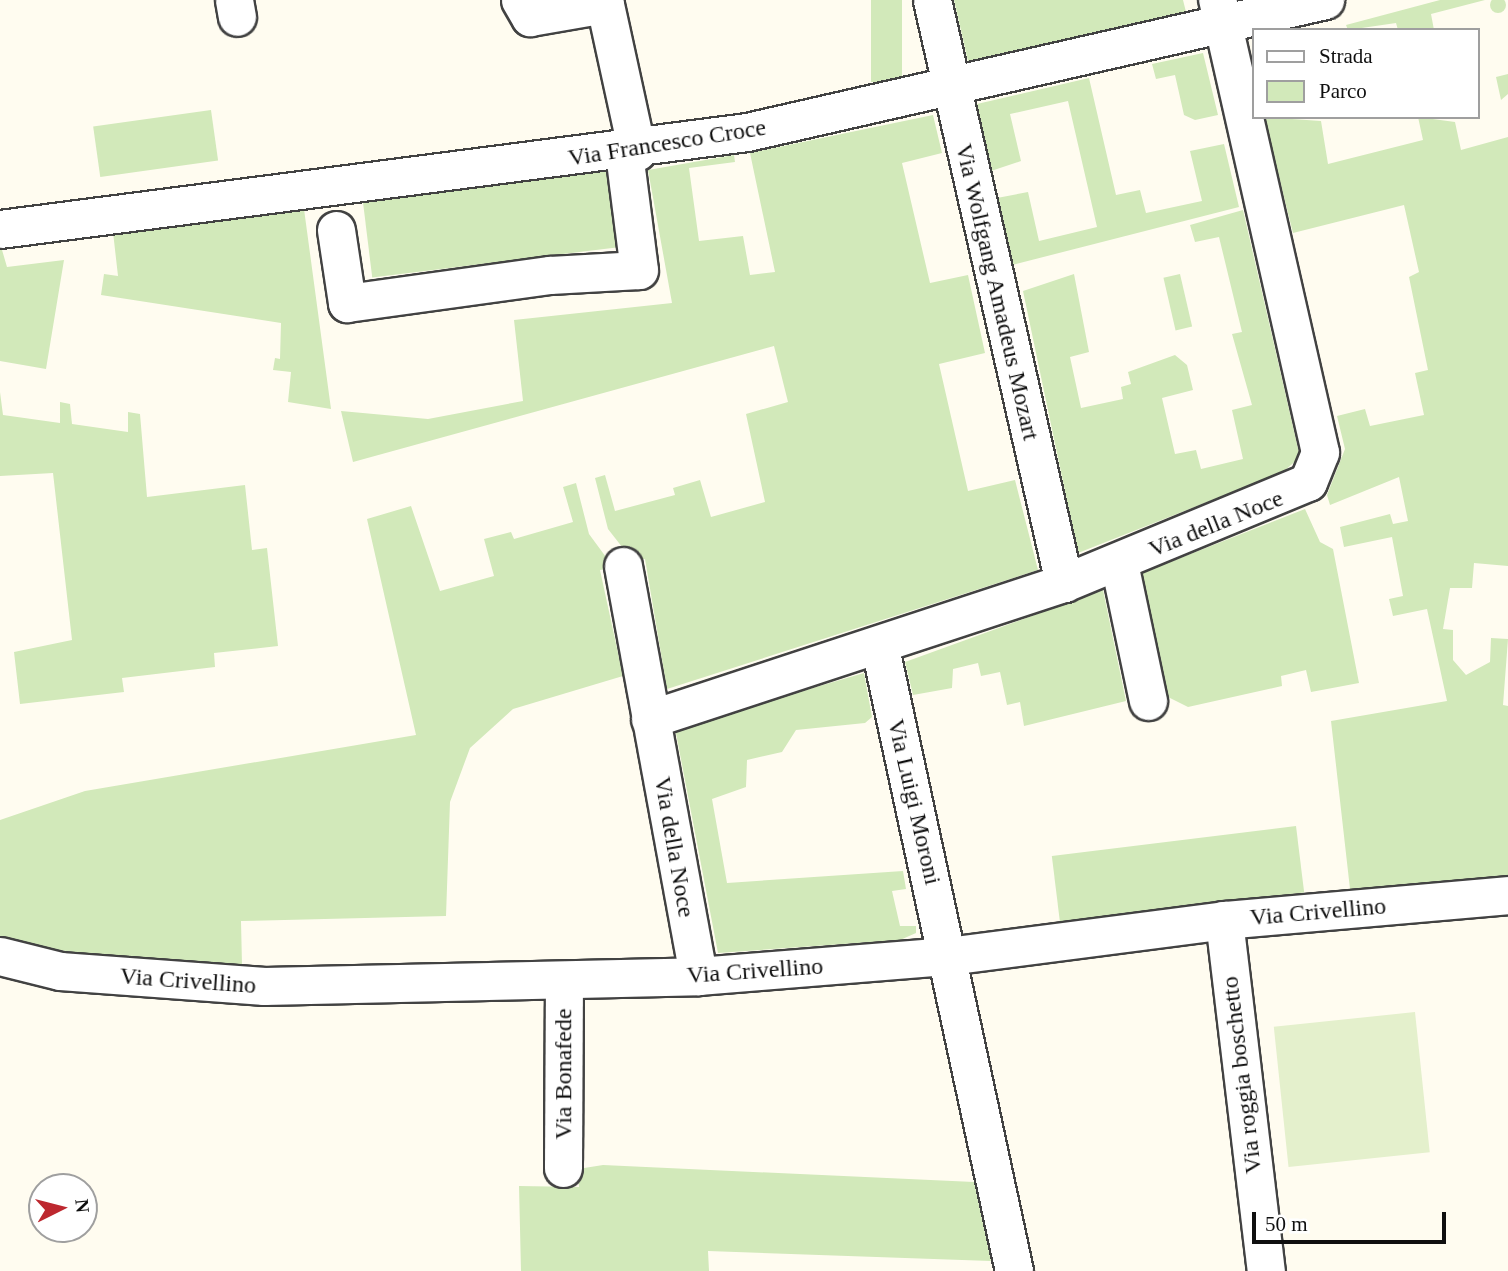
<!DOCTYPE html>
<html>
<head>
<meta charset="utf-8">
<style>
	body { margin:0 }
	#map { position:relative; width:1508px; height:1271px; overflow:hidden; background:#fffcf0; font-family:"Times New Roman",serif }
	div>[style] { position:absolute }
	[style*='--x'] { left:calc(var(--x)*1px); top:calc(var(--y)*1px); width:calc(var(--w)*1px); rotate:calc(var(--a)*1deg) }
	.green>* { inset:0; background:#d2e9ba; transform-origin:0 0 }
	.round { border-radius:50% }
	.pitch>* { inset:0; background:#e4f0cc; transform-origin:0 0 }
	.roads { filter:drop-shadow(2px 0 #424242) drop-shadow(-2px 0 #424242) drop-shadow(0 2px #424242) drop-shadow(0 -2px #424242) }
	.minor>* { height:37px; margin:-18.5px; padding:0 18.5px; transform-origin:18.5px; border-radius:18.5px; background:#fff }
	span { translate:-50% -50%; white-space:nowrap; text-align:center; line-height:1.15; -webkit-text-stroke:7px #fff; paint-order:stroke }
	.street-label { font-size:24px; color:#0f0f0f }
	.legend { position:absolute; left:1252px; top:28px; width:228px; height:91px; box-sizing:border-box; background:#fff; border:2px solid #9f9f9f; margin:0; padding:9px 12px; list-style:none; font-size:21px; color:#0f0f0f }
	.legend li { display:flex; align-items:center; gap:14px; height:35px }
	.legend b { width:35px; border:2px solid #9f9f9f }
	.north { position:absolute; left:28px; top:1173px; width:70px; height:70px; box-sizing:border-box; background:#fff; border:2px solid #9f9f9f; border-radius:50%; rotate:84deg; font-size:19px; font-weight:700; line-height:28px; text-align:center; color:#0f0f0f }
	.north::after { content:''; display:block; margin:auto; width:24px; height:32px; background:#bd282f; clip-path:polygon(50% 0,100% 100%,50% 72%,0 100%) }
	.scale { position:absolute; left:1252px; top:1212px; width:194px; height:32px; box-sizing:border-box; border:4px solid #0f0f0f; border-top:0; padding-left:9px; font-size:21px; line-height:24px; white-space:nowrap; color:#0f0f0f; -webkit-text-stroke:5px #fff; paint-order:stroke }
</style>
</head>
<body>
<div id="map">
	<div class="green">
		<i class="round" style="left:1490px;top:-3px;width:16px;height:16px"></i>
		<i style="left:871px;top:0;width:31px;height:82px"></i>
		<i style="clip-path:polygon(954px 0,1183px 0,1186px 12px,968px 61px)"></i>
		<i style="clip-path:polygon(1440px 0,1485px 0,1431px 14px,1434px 30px,1398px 30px,1396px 23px,1348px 30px,1346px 25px)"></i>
		<i style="clip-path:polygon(1203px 53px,1218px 115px,1195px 120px,1184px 115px,1175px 75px,1156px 79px,1152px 64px)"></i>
		<i style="clip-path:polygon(1508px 74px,1508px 94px,1501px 100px,1496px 77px)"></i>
		<i style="clip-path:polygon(1089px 78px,1116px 195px,1140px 190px,1146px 213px,1202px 201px,1190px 151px,1224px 144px,1239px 207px,1012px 265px,997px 198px,1028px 192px,1039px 241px,1097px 227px,1068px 101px,1010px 114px,1021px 161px,991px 171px,977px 104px)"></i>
		<i style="left:211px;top:110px;width:51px;height:119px;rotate:82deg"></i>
		<i style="clip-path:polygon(933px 115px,942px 153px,902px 163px,930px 283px,968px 275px,985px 353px,939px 364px,968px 491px,1015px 480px,1038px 570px,667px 689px,645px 559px,633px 561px,608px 529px,595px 478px,605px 475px,615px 511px,675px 495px,673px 488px,700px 480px,711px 517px,765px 502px,746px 414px,788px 402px,774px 346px,353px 462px,341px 411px,428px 419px,523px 401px,514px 320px,672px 303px,648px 170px,734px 155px,735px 162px,689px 168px,699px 241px,743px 236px,750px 275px,775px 272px,750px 153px)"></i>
		<i style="clip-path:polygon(1264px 117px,1321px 121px,1328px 164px,1423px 140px,1418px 117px,1455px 122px,1461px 150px,1508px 137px,1508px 566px,1474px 563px,1472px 588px,1450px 588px,1443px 629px,1453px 630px,1453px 660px,1466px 675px,1490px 662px,1491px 638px,1508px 639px,1503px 705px,1508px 706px,1508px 876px,1350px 889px,1331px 721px,1447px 701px,1427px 609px,1393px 616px,1389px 599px,1403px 596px,1392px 537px,1344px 547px,1340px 527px,1390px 514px,1393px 524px,1408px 521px,1399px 477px,1330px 505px,1327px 495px,1345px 449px,1337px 416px,1365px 409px,1370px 426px,1424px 415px,1415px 373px,1428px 370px,1409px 277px,1419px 272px,1404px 205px,1293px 233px)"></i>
		<i style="left:607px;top:171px;width:77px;height:246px;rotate:83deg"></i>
		<i style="clip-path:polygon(304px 209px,331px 409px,288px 402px,291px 372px,273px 370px,275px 358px,280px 359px,281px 323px,101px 295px,104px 274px,118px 276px,113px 232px)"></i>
		<i style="clip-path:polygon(1243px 210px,1300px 457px,1283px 472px,1078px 553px,1023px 291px,1074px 274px,1089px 352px,1070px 357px,1081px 408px,1123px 399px,1121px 387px,1131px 384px,1128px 372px,1175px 355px,1187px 365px,1193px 390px,1162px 398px,1175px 454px,1196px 450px,1201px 469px,1243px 459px,1232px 410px,1252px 405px,1232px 334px,1242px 332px,1219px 237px,1195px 242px,1190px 225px)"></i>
		<i style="clip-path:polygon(0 243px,7px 267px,64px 260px,46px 369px,0 361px)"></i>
		<i style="left:1180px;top:274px;width:54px;height:17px;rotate:77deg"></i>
		<i style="clip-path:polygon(0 392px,3px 415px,60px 423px,60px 402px,70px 404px,72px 424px,128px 432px,128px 412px,140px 414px,147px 497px,245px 485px,252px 550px,267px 548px,278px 646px,214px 653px,215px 667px,122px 678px,124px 692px,20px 704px,14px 652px,72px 640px,53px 473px,0 476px)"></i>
		<i style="clip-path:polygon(576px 483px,589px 534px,614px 568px,600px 570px,623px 676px,513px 709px,470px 748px,450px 802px,446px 916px,241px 921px,242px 965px,191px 968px,0 942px,0 820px,85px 791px,416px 735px,367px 519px,411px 506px,440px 591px,494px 576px,484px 539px,511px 532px,514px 539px,573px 522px,563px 487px)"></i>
		<i style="clip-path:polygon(1305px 509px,1320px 542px,1333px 549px,1359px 683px,1311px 692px,1306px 670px,1281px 676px,1282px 686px,1188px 707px,1168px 697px,1142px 573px)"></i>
		<i style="clip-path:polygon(1103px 590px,1126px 701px,1024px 726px,1020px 702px,1007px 705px,1000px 672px,981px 676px,978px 663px,953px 669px,952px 688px,913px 695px,905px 662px)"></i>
		<i style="clip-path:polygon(864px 673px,872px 717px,865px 723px,796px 730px,782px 752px,747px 760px,746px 787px,712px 799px,727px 883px,903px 871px,906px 889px,892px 891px,900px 926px,916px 926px,916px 933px,900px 940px,718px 953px,675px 728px)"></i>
		<i style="left:1296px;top:826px;width:67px;height:246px;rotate:83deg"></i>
		<i style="clip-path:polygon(603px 1165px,974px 1182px,991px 1261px,708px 1251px,709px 1271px,521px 1271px,519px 1186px,579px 1187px,578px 1169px)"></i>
	</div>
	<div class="pitch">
		<i style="left:1415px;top:1012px;width:141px;height:142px;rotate:84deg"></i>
	</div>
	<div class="roads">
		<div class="minor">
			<i style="--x:234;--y:0;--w:17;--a:80"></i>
			<i style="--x:520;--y:0;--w:20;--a:60"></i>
			<i style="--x:530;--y:17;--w:76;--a:-9.8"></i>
			<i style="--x:604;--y:0;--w:155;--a:77.7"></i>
			<i style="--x:932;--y:0;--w:598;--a:77.24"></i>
			<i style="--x:0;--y:229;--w:753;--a:-7.4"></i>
			<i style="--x:747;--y:132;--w:593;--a:-12.86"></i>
			<i style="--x:336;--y:230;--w:74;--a:81.4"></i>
			<i style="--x:347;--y:303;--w:205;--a:-7.9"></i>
			<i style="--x:550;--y:275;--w:89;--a:-3.2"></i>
			<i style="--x:639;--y:270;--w:118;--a:-97.3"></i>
			<i style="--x:1119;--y:563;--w:141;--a:78.1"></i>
			<i style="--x:623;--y:566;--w:417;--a:79.6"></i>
			<i style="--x:880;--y:648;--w:637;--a:77.86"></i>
			<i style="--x:650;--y:719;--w:436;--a:-18.2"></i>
			<i style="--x:1064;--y:583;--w:264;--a:-22.5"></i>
			<i style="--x:1308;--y:482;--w:32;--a:-68"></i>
			<i style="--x:1320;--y:452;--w:464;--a:-102.8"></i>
			<i style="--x:1224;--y:920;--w:354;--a:83.2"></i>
			<i style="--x:0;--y:956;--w:62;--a:14"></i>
			<i style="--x:60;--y:971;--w:205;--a:4.2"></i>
			<i style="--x:264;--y:986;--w:434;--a:-1.3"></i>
			<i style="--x:698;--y:976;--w:251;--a:-4.6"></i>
			<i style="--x:948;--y:956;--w:278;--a:-7.4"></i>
			<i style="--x:1224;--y:920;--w:285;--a:-5"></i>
			<i style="--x:563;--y:1168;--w:188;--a:-89.7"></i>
		</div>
	</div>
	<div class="street-label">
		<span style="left:667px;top:143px;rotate:-9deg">Via Francesco Croce</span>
		<span style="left:997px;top:292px;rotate:77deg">Via Wolfgang Amadeus Mozart</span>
		<span style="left:1216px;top:524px;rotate:-22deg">Via della Noce</span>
		<span style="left:914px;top:802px;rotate:77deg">Via Luigi Moroni</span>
		<span style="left:674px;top:847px;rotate:80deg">Via della Noce</span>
		<span style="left:1318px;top:912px;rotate:-5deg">Via Crivellino</span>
		<span style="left:755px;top:971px;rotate:-4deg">Via Crivellino</span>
		<span style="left:188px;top:981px;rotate:4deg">Via Crivellino</span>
		<span style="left:564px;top:1074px;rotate:-90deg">Via Bonafede</span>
		<span style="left:1242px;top:1075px;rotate:-97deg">Via roggia boschetto</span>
	</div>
	<ul class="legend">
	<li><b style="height:9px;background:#fff"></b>Strada</li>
	<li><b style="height:19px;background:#d2e9ba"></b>Parco</li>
	</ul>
	<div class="north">N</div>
	<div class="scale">50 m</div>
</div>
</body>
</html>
